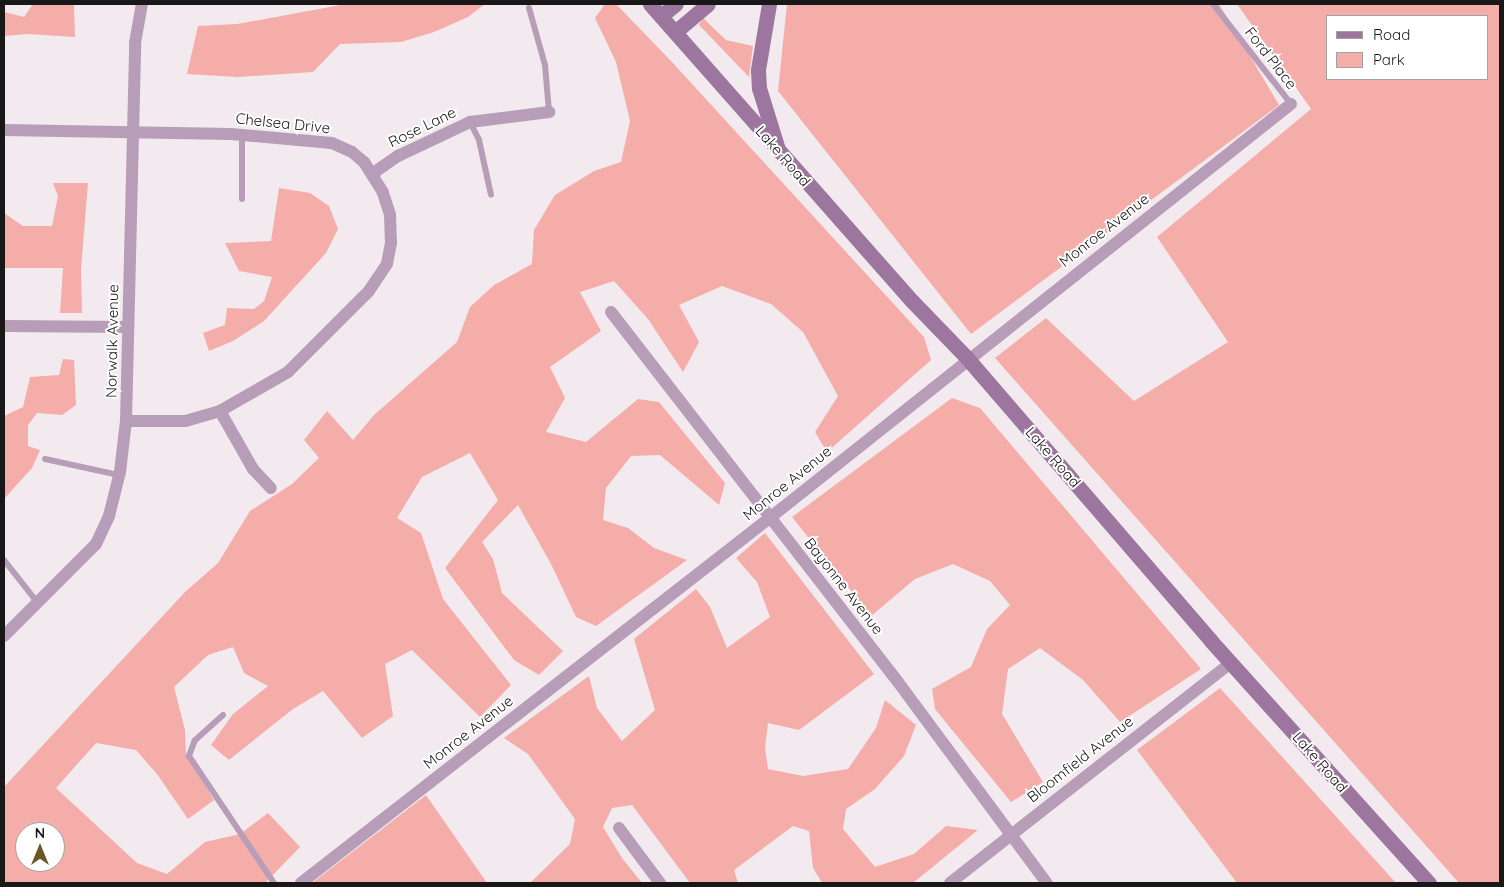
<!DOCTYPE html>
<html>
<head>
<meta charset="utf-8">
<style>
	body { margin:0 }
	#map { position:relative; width:1504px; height:887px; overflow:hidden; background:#f2eaee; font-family:Quicksand,sans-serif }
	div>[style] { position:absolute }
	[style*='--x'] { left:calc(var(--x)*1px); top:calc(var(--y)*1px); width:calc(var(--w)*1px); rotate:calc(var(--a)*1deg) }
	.green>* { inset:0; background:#f5ada9 }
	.lane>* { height:6px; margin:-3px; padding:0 3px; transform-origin:3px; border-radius:3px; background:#b79db8 }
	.street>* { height:12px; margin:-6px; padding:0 6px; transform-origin:6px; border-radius:6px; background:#b79db8 }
	.secondary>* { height:15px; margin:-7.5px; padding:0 7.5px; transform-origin:7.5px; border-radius:7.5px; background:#9c769e }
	span { translate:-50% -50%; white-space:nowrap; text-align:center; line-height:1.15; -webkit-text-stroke:4px #fff; paint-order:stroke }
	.street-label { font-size:15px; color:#191718 }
	.frame { position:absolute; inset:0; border:5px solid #191718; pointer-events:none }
	.legend { position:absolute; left:1326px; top:15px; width:162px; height:65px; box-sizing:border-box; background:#fff; border:1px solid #a3a2a3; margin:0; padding:6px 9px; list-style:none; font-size:15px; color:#191718 }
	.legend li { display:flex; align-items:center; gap:10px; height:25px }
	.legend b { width:25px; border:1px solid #a3a2a3 }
	.north { position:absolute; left:15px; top:822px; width:50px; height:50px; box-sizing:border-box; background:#fff; border:1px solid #a3a2a3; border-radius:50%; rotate:0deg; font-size:14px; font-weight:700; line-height:20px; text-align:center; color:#191718 }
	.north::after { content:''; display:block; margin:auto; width:18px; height:22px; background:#6d5325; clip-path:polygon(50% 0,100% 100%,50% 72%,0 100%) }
</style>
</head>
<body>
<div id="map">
	<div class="green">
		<i style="clip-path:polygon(33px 4px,74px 4px,75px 37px,28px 34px,4px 36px,4px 12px,24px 17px)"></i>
		<i style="clip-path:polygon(346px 4px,485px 4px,468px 17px,434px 32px,401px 42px,340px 44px,313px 72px,237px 77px,187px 74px,198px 26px,237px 24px)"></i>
		<i style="clip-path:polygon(evenodd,605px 4px,616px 4px,671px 61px,924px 337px,931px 360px,827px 452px,815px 432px,838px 396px,803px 332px,771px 304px,722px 286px,679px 305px,699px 342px,683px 372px,648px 319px,614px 281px,580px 292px,601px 331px,550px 367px,565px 398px,546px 432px,586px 442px,638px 399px,659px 402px,725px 483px,719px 505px,660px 455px,631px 456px,606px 488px,603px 520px,628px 528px,654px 548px,687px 560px,596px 626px,576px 617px,551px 564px,518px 505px,482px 542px,493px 559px,502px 593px,563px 651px,539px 675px,514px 660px,445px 568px,498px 500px,470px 453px,422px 477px,397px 518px,421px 533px,443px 599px,511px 685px,480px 717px,412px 650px,385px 664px,393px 716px,362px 738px,323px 691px,293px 709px,229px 760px,211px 745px,233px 714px,268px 686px,244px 673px,233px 647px,208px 655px,174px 687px,185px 730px,186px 754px,214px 800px,188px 819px,157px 774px,136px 750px,96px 743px,56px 788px,137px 863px,167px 874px,205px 842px,240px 834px,268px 813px,300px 847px,265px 883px,4px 883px,4px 787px,185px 592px,218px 563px,250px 511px,292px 484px,319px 458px,304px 440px,327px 411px,353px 440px,374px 415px,457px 342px,470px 307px,494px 285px,532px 264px,534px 230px,555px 195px,594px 171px,621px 162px,630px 121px,616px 62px,595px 18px,605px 4px,25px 832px,55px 832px,55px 862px,25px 862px,25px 832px)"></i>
		<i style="clip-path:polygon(787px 4px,1219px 4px,1279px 105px,971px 334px,778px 91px)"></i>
		<i style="clip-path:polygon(evenodd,1237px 4px,1500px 4px,1500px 883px,1459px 883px,995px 358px,1046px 318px,1134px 401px,1228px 342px,1157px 237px,1311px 109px,1237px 4px,1328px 16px,1488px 16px,1488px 79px,1328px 79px,1328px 16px)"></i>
		<i style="clip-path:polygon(703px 18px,726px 40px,753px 46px,749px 77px,699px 25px)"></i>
		<i style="clip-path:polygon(53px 183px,88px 183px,81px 269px,82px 313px,60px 313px,63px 268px,4px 268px,4px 213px,23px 226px,52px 226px,58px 196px)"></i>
		<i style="clip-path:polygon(279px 188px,310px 193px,329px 206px,338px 229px,326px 253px,264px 321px,233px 341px,209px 351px,203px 333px,225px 325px,227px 308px,254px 309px,264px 301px,272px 277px,239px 271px,225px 243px,271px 241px)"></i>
		<i style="clip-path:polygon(63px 359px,74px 360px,76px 405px,62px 415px,37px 413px,28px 425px,28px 446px,40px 450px,32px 468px,4px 499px,4px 416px,23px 407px,30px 377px,59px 375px)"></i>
		<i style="clip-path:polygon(952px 398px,980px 408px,1201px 669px,1120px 722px,1083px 680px,1040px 648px,1008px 669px,1002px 714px,1043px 782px,1011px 802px,935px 709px,932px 689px,971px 667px,987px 629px,1010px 605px,990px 581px,953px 564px,915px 579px,871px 616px,792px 517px)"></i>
		<i style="clip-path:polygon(765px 533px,874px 674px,799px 730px,768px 723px,765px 747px,768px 769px,803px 776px,848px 769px,876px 728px,885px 700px,916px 725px,904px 756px,875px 789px,846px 809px,843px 829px,875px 867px,914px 854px,946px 826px,978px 830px,913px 883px,822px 883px,813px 868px,809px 831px,793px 826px,734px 870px,738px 883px,690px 883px,632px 805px,612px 808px,603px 827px,622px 858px,642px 883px,530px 883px,570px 844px,575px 819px,528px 754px,504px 738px,589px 676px,597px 708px,622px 741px,655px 710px,634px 639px,696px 589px,710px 607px,727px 648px,770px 617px,757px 582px,736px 558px)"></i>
		<i style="clip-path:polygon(1220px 688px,1396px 883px,1237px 883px,1137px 750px)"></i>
		<i style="clip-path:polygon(426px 795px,487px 883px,312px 883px)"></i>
	</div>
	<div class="lane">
		<i style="--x:1213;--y:4;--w:127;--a:52"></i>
		<i style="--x:529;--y:8;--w:59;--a:74.3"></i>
		<i style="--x:545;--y:65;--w:47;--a:85.1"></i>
		<i style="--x:470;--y:122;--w:20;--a:63"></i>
		<i style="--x:479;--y:140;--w:56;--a:77.7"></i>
		<i style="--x:242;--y:134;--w:65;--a:90"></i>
		<i style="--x:45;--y:459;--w:76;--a:12.2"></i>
		<i style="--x:4;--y:560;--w:53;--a:51.8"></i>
		<i style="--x:223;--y:715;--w:38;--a:138"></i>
		<i style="--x:195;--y:740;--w:17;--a:111"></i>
		<i style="--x:189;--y:756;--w:153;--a:56.2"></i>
	</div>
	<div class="street">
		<i style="--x:4;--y:130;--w:227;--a:1"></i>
		<i style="--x:231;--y:134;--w:101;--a:5.1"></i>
		<i style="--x:332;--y:143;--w:22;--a:24"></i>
		<i style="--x:352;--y:152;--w:16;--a:40"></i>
		<i style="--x:364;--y:162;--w:36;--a:58"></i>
		<i style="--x:383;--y:193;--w:23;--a:72"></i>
		<i style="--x:390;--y:215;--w:28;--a:88"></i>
		<i style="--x:391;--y:243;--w:21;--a:101"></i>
		<i style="--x:387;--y:264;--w:32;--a:124"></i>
		<i style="--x:369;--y:291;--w:115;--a:135"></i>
		<i style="--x:288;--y:372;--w:78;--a:150.2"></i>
		<i style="--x:220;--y:411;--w:36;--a:164"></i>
		<i style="--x:185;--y:421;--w:59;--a:180"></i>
		<i style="--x:372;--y:174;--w:32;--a:-35"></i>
		<i style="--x:398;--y:156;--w:80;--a:-25.3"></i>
		<i style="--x:470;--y:122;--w:80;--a:-7.2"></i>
		<i style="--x:611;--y:312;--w:468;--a:52.2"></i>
		<i style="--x:898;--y:682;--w:250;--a:53.5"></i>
		<i style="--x:4;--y:326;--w:124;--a:0.5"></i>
		<i style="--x:220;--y:411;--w:67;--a:60.4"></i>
		<i style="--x:253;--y:469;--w:26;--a:47"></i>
		<i style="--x:4;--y:636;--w:130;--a:-45"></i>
		<i style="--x:96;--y:544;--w:31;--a:-65"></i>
		<i style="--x:109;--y:516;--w:45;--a:-76"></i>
		<i style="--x:120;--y:472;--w:51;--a:-83.3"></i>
		<i style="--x:126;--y:421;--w:378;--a:-88.6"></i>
		<i style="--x:135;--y:43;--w:40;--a:-80"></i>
		<i style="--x:619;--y:828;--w:69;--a:53.3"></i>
		<i style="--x:301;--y:883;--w:596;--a:-37.91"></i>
		<i style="--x:771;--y:517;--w:664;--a:-38.46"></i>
		<i style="--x:950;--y:883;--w:358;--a:-38.1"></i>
	</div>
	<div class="secondary">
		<i style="--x:650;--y:4;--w:396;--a:48.6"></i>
		<i style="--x:912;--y:301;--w:79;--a:46"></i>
		<i style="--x:967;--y:358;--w:374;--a:49.2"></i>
		<i style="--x:1211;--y:641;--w:326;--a:48"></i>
		<i style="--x:769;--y:4;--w:67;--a:99.5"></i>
		<i style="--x:758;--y:70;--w:18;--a:87"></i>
		<i style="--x:759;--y:88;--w:61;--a:72.8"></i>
		<i style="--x:661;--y:16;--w:19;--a:-39"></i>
		<i style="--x:675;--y:32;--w:43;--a:-40.3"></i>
	</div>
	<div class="street-label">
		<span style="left:1271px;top:58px;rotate:52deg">Ford Place</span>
		<span style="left:283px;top:123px;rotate:6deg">Chelsea Drive</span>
		<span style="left:422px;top:127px;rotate:-26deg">Rose Lane</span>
		<span style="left:783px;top:156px;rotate:49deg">Lake Road</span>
		<span style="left:1104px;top:230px;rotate:-38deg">Monroe Avenue</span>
		<span style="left:112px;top:341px;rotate:-89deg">Norwalk Avenue</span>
		<span style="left:1053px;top:457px;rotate:49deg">Lake Road</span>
		<span style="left:787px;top:483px;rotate:-39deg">Monroe Avenue</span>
		<span style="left:844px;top:586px;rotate:52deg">Bayonne Avenue</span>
		<span style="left:468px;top:732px;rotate:-38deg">Monroe Avenue</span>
		<span style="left:1080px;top:759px;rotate:-38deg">Bloomfield Avenue</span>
		<span style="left:1320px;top:762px;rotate:49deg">Lake Road</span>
	</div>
	<div class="frame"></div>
	<ul class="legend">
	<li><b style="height:6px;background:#9c769e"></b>Road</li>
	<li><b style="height:14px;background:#f5ada9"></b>Park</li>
	</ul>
	<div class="north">N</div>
</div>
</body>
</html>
